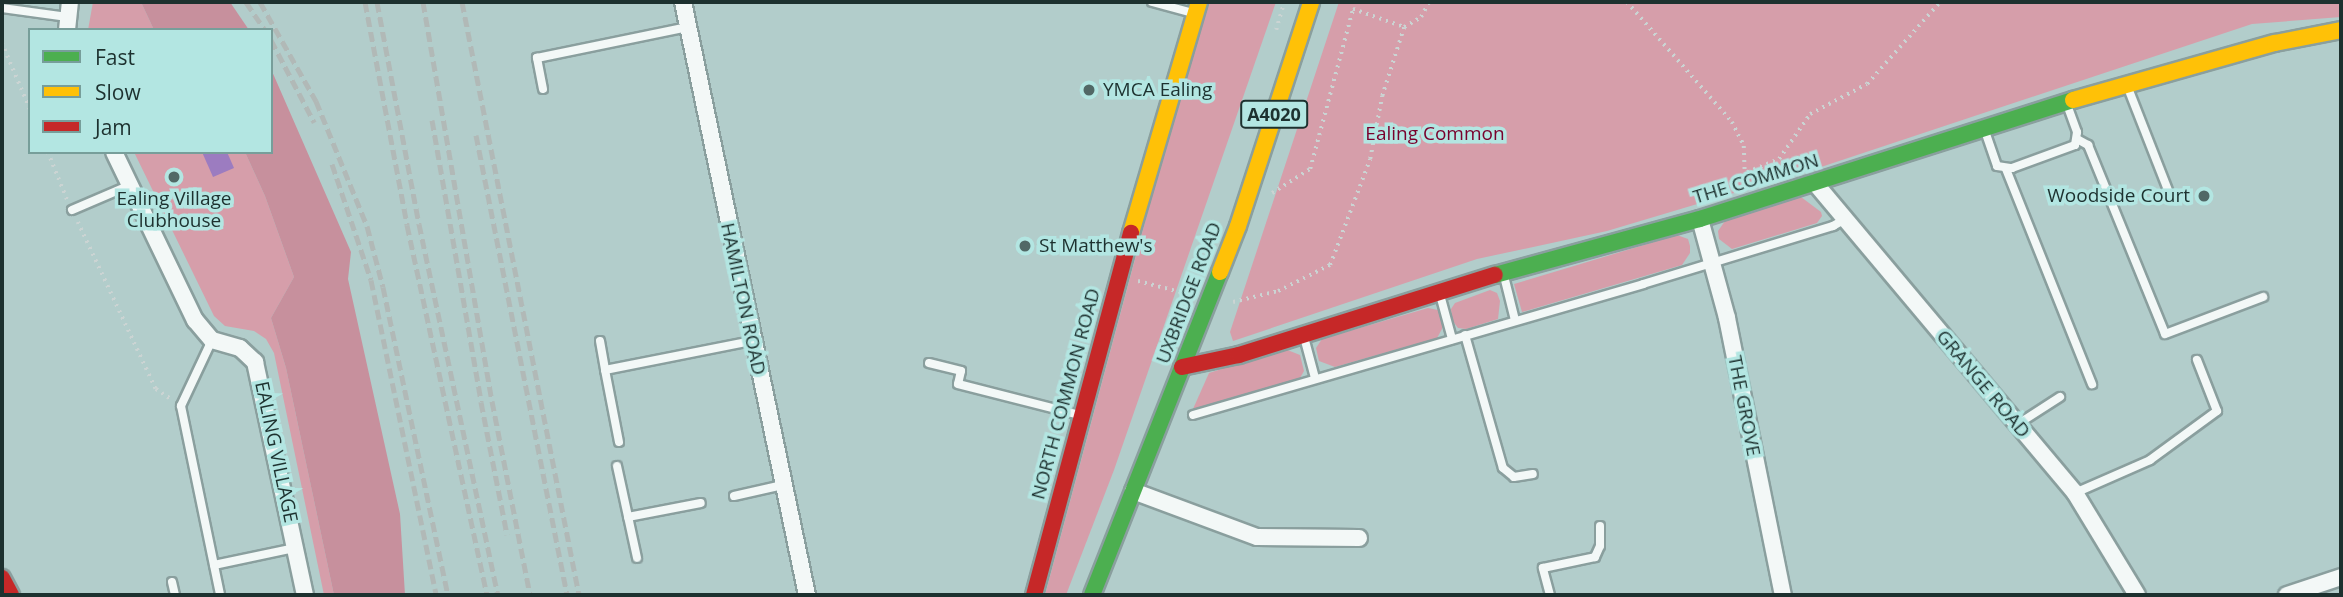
<!DOCTYPE html>
<html>
<head>
<meta charset="utf-8">
<style>
	body { margin:0 }
	#map { position:relative; width:2343px; height:597px; overflow:hidden; background:#b2cdcb; font-family:"Open Sans",sans-serif }
	div>[style] { position:absolute }
	[style*='--x'] { left:calc(var(--x)*1px); top:calc(var(--y)*1px); width:calc(var(--w)*1px); rotate:calc(var(--a)*1deg) }
	.green>* { inset:0; background:#d69eaa }
	.forest>* { inset:0; background:#c7909d }
	.water>* { inset:0; background:#9c7cc0 }
	.path>* { height:3.5px; margin-top:-1.75px; transform-origin:0; background:repeating-linear-gradient(90deg,#cbd4d3 0 2px,transparent 0 7px) }
	.roads { filter:drop-shadow(2px 0 #8a9f9e) drop-shadow(-2px 0 #8a9f9e) drop-shadow(0 2px #8a9f9e) drop-shadow(0 -2px #8a9f9e) }
	.lane>* { height:8px; margin:-4px; padding:0 4px; transform-origin:4px; border-radius:4px; background:#f3f8f7 }
	.street>* { height:16px; margin:-8px; padding:0 8px; transform-origin:8px; border-radius:8px; background:#f3f8f7 }
	.fast>* { height:16px; margin:-8px; padding:0 8px; transform-origin:8px; border-radius:8px; background:#4caf50 }
	.slow>* { height:16px; margin:-8px; padding:0 8px; transform-origin:8px; border-radius:8px; background:#ffc107 }
	.jam>* { height:16px; margin:-8px; padding:0 8px; transform-origin:8px; border-radius:8px; background:#c62828 }
	.rail>* { height:5px; margin-top:-2.5px; transform-origin:0; background:repeating-linear-gradient(90deg,#b1b9b7 0 10px,transparent 0 15px) }
	.dots>* { width:19px; height:19px; translate:-50% -50%; box-sizing:border-box; border:4px solid #b3e6e2; border-radius:50% }
	span { translate:-50% -50%; white-space:nowrap; text-align:center; line-height:1.15; -webkit-text-stroke:7px #b3e6e2; paint-order:stroke }
	.shield-label span { padding:2px 5px; background:#b3e6e2; border:2px solid; border-radius:5px; -webkit-text-stroke-width:0 }
	.shield-label { font-size:18px; color:#1d312f; font-weight:700 }
	.poi-label { font-size:19px; color:#1d312f }
	.left { translate:0 -50%; text-align:left }
	.right { translate:-100% -50%; text-align:right }
	.park-label { font-size:19px; color:#79002c }
	.street-label { font-size:19px; color:#1d312f }
	.frame { position:absolute; inset:0; border:4px solid #1d312f; pointer-events:none }
	.legend { position:absolute; left:28px; top:28px; width:245px; height:126px; box-sizing:border-box; background:#b3e6e2; border:2px solid #779e9a; margin:0; padding:9px 12px; list-style:none; font-size:21px; color:#1d312f }
	.legend li { display:flex; align-items:center; gap:14px; height:35px }
	.legend b { width:35px; border:2px solid #779e9a }
</style>
</head>
<body>
<div id="map">
	<div class="green">
		<i style="clip-path:polygon(93px 2px,141px 2px,154px 30px,88px 30px)"></i>
		<i style="clip-path:polygon(1204px 2px,1276px 2px,1114px 470px,1066px 595px,1045px 595px)"></i>
		<i style="clip-path:polygon(1339px 2px,2341px 2px,2341px 17px,2252px 24px,1818px 168px,1607px 231px,1477px 259px,1233px 341px,1230px 332px)"></i>
		<i style="clip-path:polygon(134px 152px,245px 152px,265px 196px,294px 277px,271px 318px,286px 368px,334px 595px,324px 595px,274px 353px,266px 339px,254px 331px,225px 326px,214px 316px)"></i>
		<i style="clip-path:polygon(1801px 197px,1821px 212px,1822px 216px,1817px 223px,1732px 249px,1719px 239px,1718px 231px,1725px 221px)"></i>
		<i style="clip-path:polygon(1677px 235px,1688px 239px,1690px 246px,1690px 253px,1682px 265px,1522px 312px,1514px 284px)"></i>
		<i style="clip-path:polygon(1490px 290px,1497px 293px,1500px 301px,1498px 319px,1466px 329px,1458px 328px,1452px 320px,1451px 309px,1455px 303px)"></i>
		<i style="clip-path:polygon(1428px 308px,1438px 310px,1442px 319px,1442px 329px,1437px 338px,1335px 367px,1319px 361px,1316px 348px,1322px 339px)"></i>
		<i style="clip-path:polygon(1285px 349px,1300px 355px,1304px 371px,1300px 378px,1193px 409px,1209px 373px)"></i>
	</div>
	<div class="forest">
		<i style="clip-path:polygon(141px 2px,230px 2px,249px 30px,154px 30px)"></i>
		<i style="clip-path:polygon(271px 69px,351px 252px,348px 279px,400px 514px,405px 595px,334px 595px,286px 368px,271px 318px,294px 277px,265px 196px,245px 152px,271px 152px)"></i>
	</div>
	<div class="water">
		<i style="clip-path:polygon(202px 152px,227px 152px,234px 168px,213px 177px)"></i>
	</div>
	<div class="path">
		<i style="--x:1355;--y:2;--w:7;--a:106"></i>
		<i style="--x:1353;--y:9;--w:54;--a:19.4"></i>
		<i style="--x:1404;--y:27;--w:20;--a:-30"></i>
		<i style="--x:1421;--y:17;--w:17;--a:-62"></i>
		<i style="--x:1627;--y:2;--w:159;--a:48.8"></i>
		<i style="--x:1732;--y:122;--w:27;--a:63"></i>
		<i style="--x:1744;--y:146;--w:38;--a:88"></i>
		<i style="--x:1276;--y:30;--w:29;--a:-74"></i>
		<i style="--x:2;--y:43;--w:72;--a:67"></i>
		<i style="--x:48;--y:152;--w:51;--a:68"></i>
		<i style="--x:1747;--y:172;--w:35;--a:-22"></i>
		<i style="--x:1779;--y:159;--w:55;--a:-55.4"></i>
		<i style="--x:1810;--y:114;--w:64;--a:-27.8"></i>
		<i style="--x:1867;--y:84;--w:110;--a:-48.3"></i>
		<i style="--x:1272;--y:193;--w:45;--a:-32.3"></i>
		<i style="--x:1310;--y:169;--w:166;--a:-75"></i>
		<i style="--x:78;--y:222;--w:184;--a:65"></i>
		<i style="--x:156;--y:389;--w:18;--a:34"></i>
		<i style="--x:1138;--y:281;--w:52;--a:14.6"></i>
		<i style="--x:1233;--y:302;--w:46;--a:-13.7"></i>
		<i style="--x:1278;--y:291;--w:58;--a:-26.6"></i>
		<i style="--x:1330;--y:265;--w:113;--a:-69.3"></i>
		<i style="--x:1370;--y:159;--w:64;--a:-79.2"></i>
		<i style="--x:1382;--y:96;--w:72;--a:-72.3"></i>
	</div>
	<div class="roads">
		<div class="lane">
			<i style="--x:1152;--y:2;--w:42;--a:15"></i>
			<i style="--x:2;--y:8;--w:66;--a:7.9"></i>
			<i style="--x:2128;--y:88;--w:110;--a:68.6"></i>
			<i style="--x:543;--y:89;--w:32;--a:-101"></i>
			<i style="--x:537;--y:58;--w:154;--a:-11.6"></i>
			<i style="--x:1985;--y:131;--w:37;--a:71"></i>
			<i style="--x:1997;--y:166;--w:15;--a:8"></i>
			<i style="--x:2012;--y:168;--w:67;--a:-20.1"></i>
			<i style="--x:2075;--y:145;--w:13;--a:-81"></i>
			<i style="--x:2077;--y:132;--w:29;--a:-110"></i>
			<i style="--x:2077;--y:139;--w:13;--a:29"></i>
			<i style="--x:2088;--y:145;--w:204;--a:67.8"></i>
			<i style="--x:2165;--y:334;--w:105;--a:-20.7"></i>
			<i style="--x:2006;--y:169;--w:232;--a:68.2"></i>
			<i style="--x:72;--y:210;--w:61;--a:-23.2"></i>
			<i style="--x:1504;--y:276;--w:45;--a:76"></i>
			<i style="--x:1439;--y:291;--w:50;--a:74.8"></i>
			<i style="--x:1465;--y:335;--w:138;--a:74.1"></i>
			<i style="--x:1503;--y:468;--w:14;--a:39"></i>
			<i style="--x:1514;--y:477;--w:19;--a:-9"></i>
			<i style="--x:1304;--y:337;--w:42;--a:75"></i>
			<i style="--x:212;--y:340;--w:73;--a:115.2"></i>
			<i style="--x:181;--y:406;--w:193;--a:78.3"></i>
			<i style="--x:600;--y:341;--w:29;--a:80"></i>
			<i style="--x:929;--y:363;--w:33;--a:14"></i>
			<i style="--x:961;--y:371;--w:13;--a:103"></i>
			<i style="--x:958;--y:384;--w:126;--a:14.3"></i>
			<i style="--x:1193;--y:415;--w:469;--a:-16.2"></i>
			<i style="--x:1643;--y:284;--w:199;--a:-17"></i>
			<i style="--x:1833;--y:226;--w:14;--a:-30"></i>
			<i style="--x:2018;--y:424;--w:50;--a:-32.7"></i>
			<i style="--x:619;--y:442;--w:73;--a:-101"></i>
			<i style="--x:605;--y:370;--w:150;--a:-11.2"></i>
			<i style="--x:617;--y:466;--w:94;--a:77.7"></i>
			<i style="--x:2075;--y:493;--w:82;--a:-23.7"></i>
			<i style="--x:2150;--y:460;--w:83;--a:-36.2"></i>
			<i style="--x:2217;--y:411;--w:55;--a:-111.4"></i>
			<i style="--x:734;--y:496;--w:50;--a:-12.7"></i>
			<i style="--x:628;--y:517;--w:74;--a:-10.9"></i>
			<i style="--x:214;--y:565;--w:83;--a:-11.9"></i>
			<i style="--x:172;--y:582;--w:13;--a:77"></i>
			<i style="--x:1550;--y:595;--w:28;--a:-105"></i>
			<i style="--x:1543;--y:568;--w:53;--a:-11.9"></i>
			<i style="--x:1595;--y:557;--w:12;--a:-66"></i>
			<i style="--x:1600;--y:546;--w:20;--a:-90"></i>
		</div>
		<div class="street">
			<i style="--x:683;--y:2;--w:606;--a:78.19"></i>
			<i style="--x:67;--y:30;--w:28;--a:-84"></i>
			<i style="--x:114;--y:152;--w:187;--a:64.3"></i>
			<i style="--x:195;--y:320;--w:26;--a:50"></i>
			<i style="--x:212;--y:340;--w:29;--a:16"></i>
			<i style="--x:240;--y:348;--w:21;--a:43"></i>
			<i style="--x:255;--y:362;--w:238;--a:77.9"></i>
			<i style="--x:1815;--y:183;--w:405;--a:50"></i>
			<i style="--x:2075;--y:493;--w:119;--a:58.7"></i>
			<i style="--x:1700;--y:219;--w:103;--a:74.7"></i>
			<i style="--x:1727;--y:318;--w:283;--a:78.6"></i>
			<i style="--x:1133;--y:491;--w:132;--a:20.4"></i>
			<i style="--x:1257;--y:537;--w:102;--a:0.6"></i>
			<i style="--x:2287;--y:595;--w:57;--a:-18.4"></i>
		</div>
		<div class="fast">
			<i style="--x:1495;--y:275;--w:213;--a:-15.3"></i>
			<i style="--x:1700;--y:219;--w:392;--a:-17.7"></i>
			<i style="--x:1092;--y:595;--w:347;--a:-68.4"></i>
		</div>
		<div class="slow">
			<i style="--x:2073;--y:100;--w:210;--a:-15.8"></i>
			<i style="--x:2275;--y:43;--w:67;--a:-11.1"></i>
			<i style="--x:1131;--y:233;--w:241;--a:-73.6"></i>
			<i style="--x:1220;--y:272;--w:49;--a:-68.6"></i>
			<i style="--x:1238;--y:226;--w:236;--a:-71.9"></i>
		</div>
		<div class="jam">
			<i style="--x:1182;--y:367;--w:58;--a:-11.9"></i>
			<i style="--x:1239;--y:355;--w:268;--a:-17.4"></i>
			<i style="--x:2;--y:578;--w:19;--a:62"></i>
			<i style="--x:1034;--y:595;--w:375;--a:-75"></i>
		</div>
	</div>
	<div class="rail">
		<i style="--x:246;--y:2;--w:34;--a:56"></i>
		<i style="--x:260;--y:2;--w:114;--a:60.5"></i>
		<i style="--x:316;--y:101;--w:135;--a:67.8"></i>
		<i style="--x:367;--y:226;--w:63;--a:75.3"></i>
		<i style="--x:383;--y:287;--w:315;--a:78.1"></i>
		<i style="--x:365;--y:2;--w:227;--a:79.3"></i>
		<i style="--x:407;--y:225;--w:379;--a:77.8"></i>
		<i style="--x:377;--y:2;--w:226;--a:79.3"></i>
		<i style="--x:419;--y:224;--w:379;--a:78"></i>
		<i style="--x:423;--y:2;--w:405;--a:80.2"></i>
		<i style="--x:492;--y:401;--w:198;--a:78.9"></i>
		<i style="--x:462;--y:2;--w:604;--a:78.84"></i>
		<i style="--x:271;--y:40;--w:93;--a:62.3"></i>
		<i style="--x:432;--y:120;--w:286;--a:80.1"></i>
		<i style="--x:481;--y:402;--w:135;--a:78.9"></i>
		<i style="--x:476;--y:135;--w:469;--a:78.8"></i>
		<i style="--x:332;--y:164;--w:122;--a:71.4"></i>
		<i style="--x:371;--y:280;--w:322;--a:78.3"></i>
	</div>
	<div class="dots">
		<i style="left:1089px;top:90px;background:#516866"></i>
		<i style="left:174px;top:177px;background:#516866"></i>
		<i style="left:2204px;top:196px;background:#516866"></i>
		<i style="left:1025px;top:246px;background:#516866"></i>
	</div>
	<div class="shield-label">
		<span style="left:1274px;top:114px">A4020</span>
	</div>
	<div class="poi-label">
		<span class="left" style="left:1103px;top:90px">YMCA Ealing</span>
		<span class="right" style="left:2190px;top:196px">Woodside Court</span>
		<span style="left:174px;top:210px">Ealing Village<br>Clubhouse</span>
		<span class="left" style="left:1039px;top:246px">St Matthew's</span>
	</div>
	<div class="park-label">
		<span style="left:1435px;top:134px">Ealing Common</span>
	</div>
	<div class="street-label">
		<span style="left:1756px;top:179px;rotate:-17deg">THE COMMON</span>
		<span style="left:1189px;top:293px;rotate:-69deg">UXBRIDGE ROAD</span>
		<span style="left:743px;top:299px;rotate:78deg">HAMILTON ROAD</span>
		<span style="left:1983px;top:384px;rotate:50deg">GRANGE ROAD</span>
		<span style="left:1066px;top:394px;rotate:-75deg">NORTH COMMON ROAD</span>
		<span style="left:1744px;top:406px;rotate:79deg">THE GROVE</span>
		<span style="left:276px;top:452px;rotate:78deg">EALING VILLAGE</span>
	</div>
	<div class="frame"></div>
	<ul class="legend">
	<li><b style="height:9px;background:#4caf50"></b>Fast</li>
	<li><b style="height:9px;background:#ffc107"></b>Slow</li>
	<li><b style="height:9px;background:#c62828"></b>Jam</li>
	</ul>
</div>
</body>
</html>
